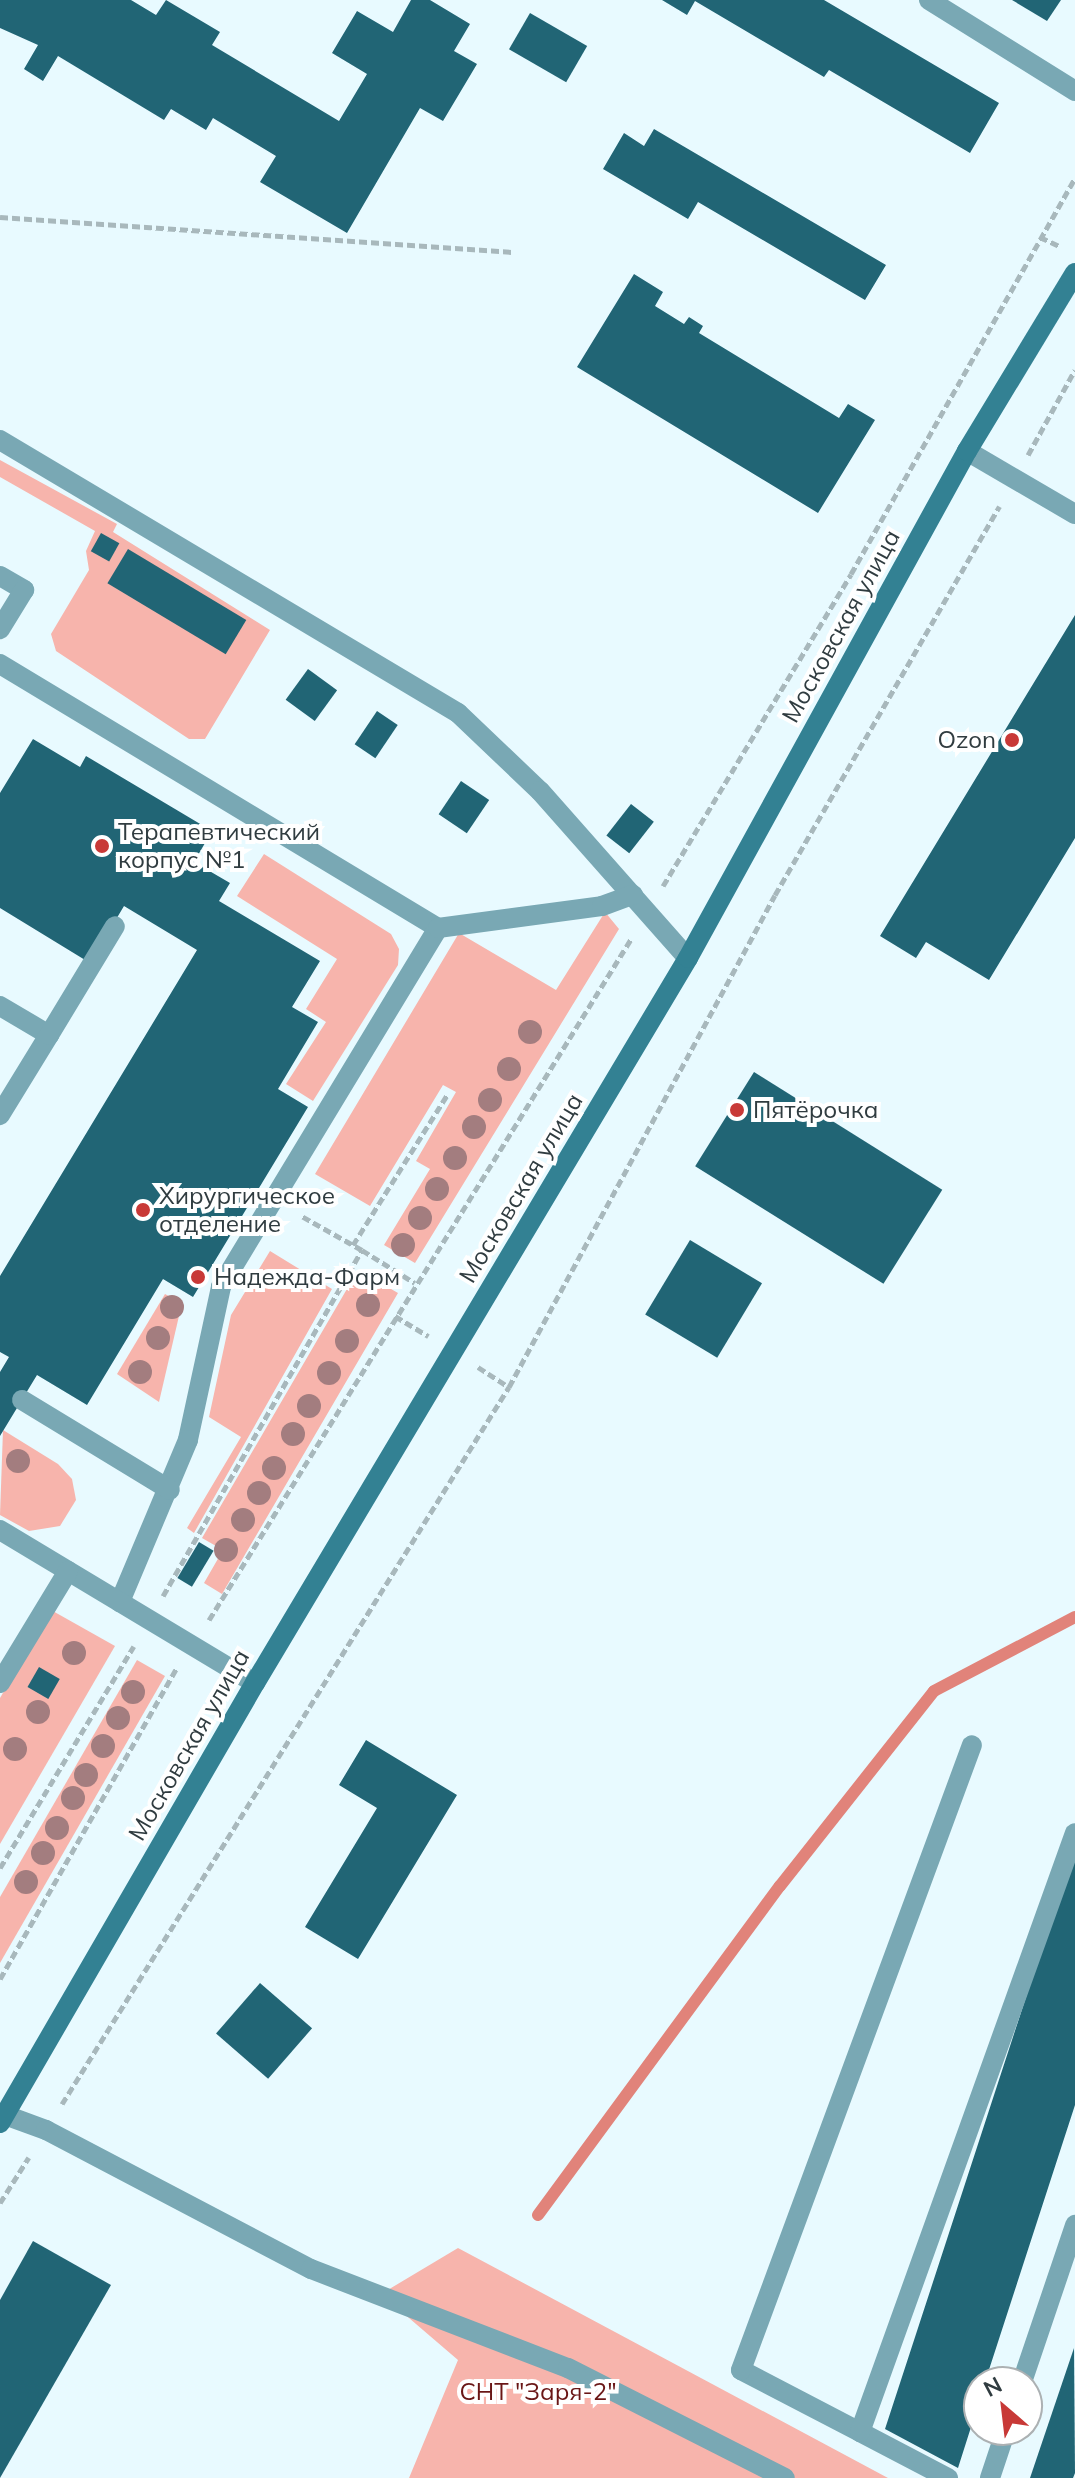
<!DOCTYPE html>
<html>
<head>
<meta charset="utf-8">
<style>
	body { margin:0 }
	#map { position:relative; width:1075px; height:2478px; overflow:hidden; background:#e8faff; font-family:Mulish,sans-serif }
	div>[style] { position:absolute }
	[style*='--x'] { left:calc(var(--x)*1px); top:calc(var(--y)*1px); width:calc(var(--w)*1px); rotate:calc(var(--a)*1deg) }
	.green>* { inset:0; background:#f7b4ac }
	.stream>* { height:12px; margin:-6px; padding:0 6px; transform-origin:6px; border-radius:6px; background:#e1837a }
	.building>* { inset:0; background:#216575; transform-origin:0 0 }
	.path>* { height:5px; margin-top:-2.5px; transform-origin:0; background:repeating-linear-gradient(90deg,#a8b8bc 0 8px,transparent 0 12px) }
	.service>* { height:20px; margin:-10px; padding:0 10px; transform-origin:10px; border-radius:10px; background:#79a8b4 }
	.minor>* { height:20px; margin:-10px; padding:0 10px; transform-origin:10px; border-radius:10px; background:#79a8b4 }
	.secondary>* { height:20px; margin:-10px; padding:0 10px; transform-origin:10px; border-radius:10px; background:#338193 }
	.trees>* { width:24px; height:24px; margin:-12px; border-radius:50%; background:#a37d7f }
	.dots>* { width:22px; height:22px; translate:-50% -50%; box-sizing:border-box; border:4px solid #fff; border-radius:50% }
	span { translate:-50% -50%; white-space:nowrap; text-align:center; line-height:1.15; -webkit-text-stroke:8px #fff; paint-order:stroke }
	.street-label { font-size:24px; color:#303c40 }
	.poi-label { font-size:24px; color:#303c40 }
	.right { translate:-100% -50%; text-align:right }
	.left { translate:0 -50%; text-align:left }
	.park-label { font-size:24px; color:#6a1616 }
	.north { position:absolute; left:963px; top:2366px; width:80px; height:80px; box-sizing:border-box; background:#fff; border:2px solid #acb1b3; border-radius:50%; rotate:332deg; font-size:22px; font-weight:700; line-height:32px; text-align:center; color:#303c40 }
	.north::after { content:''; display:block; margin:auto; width:28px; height:36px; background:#c83937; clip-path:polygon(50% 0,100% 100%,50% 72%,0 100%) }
</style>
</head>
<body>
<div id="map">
	<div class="green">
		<i style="clip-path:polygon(0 460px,117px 524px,113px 532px,270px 630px,205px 739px,189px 739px,56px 651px,51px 634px,89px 570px,86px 551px,95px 531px,0 477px)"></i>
		<i style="clip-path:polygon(264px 854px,391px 934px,399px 949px,398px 965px,313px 1101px,286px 1084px,326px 1022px,306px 1009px,337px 959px,237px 896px)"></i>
		<i style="clip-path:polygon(605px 912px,619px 929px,415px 1263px,384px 1245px,430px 1169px,416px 1161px,456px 1092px,443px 1085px,370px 1206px,315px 1174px,459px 933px,556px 990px)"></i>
		<i style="clip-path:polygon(270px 1251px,332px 1289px,194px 1533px,187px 1528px,241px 1437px,209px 1417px,231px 1315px)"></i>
		<i style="clip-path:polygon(358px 1270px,398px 1293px,222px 1594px,204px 1583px,223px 1550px,202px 1538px)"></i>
		<i style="clip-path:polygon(165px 1294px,182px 1303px,159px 1402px,117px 1374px)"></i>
		<i style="clip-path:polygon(3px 1430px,58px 1464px,72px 1479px,76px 1500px,60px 1526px,29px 1531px,0 1515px)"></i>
		<i style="clip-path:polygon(51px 1610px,115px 1646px,0 1844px,0 1698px)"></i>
		<i style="clip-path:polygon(137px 1660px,165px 1676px,0 1963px,0 1897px)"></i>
		<i style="clip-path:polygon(458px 2248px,888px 2478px,409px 2478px,458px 2360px,381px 2294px)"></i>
	</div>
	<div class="stream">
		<i style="--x:538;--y:2215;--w:408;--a:-53.7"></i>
		<i style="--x:780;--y:1886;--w:248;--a:-51.7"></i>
		<i style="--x:934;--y:1691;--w:159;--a:-27.7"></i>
	</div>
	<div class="building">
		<i style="clip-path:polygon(0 0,131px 0,156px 15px,166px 0,220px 32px,212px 45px,339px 121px,367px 74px,332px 53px,357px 11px,393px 32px,411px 0,430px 0,470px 24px,454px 51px,477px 64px,443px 121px,420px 108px,347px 233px,260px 182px,276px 156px,213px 118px,206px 130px,171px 109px,164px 120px,58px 56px,43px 81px,24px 69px,38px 45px,0 28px)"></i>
		<i style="clip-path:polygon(662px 0,824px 0,999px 103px,970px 153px,829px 70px,824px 77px,695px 1px,687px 15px)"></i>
		<i style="clip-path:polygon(1012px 0,1061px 0,1047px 21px)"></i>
		<i style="left:530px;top:13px;width:66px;height:42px;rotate:30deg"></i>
		<i style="clip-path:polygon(654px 129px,886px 265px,865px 300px,698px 202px,688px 219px,603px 169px,624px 133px,644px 146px)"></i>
		<i style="clip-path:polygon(634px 274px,663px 292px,655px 306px,684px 324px,689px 317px,703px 326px,699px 333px,839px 418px,848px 404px,875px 420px,818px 513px,577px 367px)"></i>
		<i style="left:101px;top:533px;width:21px;height:21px;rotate:29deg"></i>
		<i style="left:128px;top:549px;width:138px;height:40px;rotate:31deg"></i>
		<i style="clip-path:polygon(1075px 615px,1075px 838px,989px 980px,926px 942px,916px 958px,880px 936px)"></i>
		<i style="left:308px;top:669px;width:36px;height:38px;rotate:36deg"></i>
		<i style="left:377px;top:711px;width:25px;height:40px;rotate:34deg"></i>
		<i style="clip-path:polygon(33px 739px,80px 767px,86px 756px,212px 831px,194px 862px,230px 883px,219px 901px,320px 961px,292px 1007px,318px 1022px,278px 1089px,308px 1107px,193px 1297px,163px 1279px,87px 1405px,37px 1375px,0 1436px,0 1372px,9px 1357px,0 1352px,0 1276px,197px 950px,124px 906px,90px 963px,0 908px,0 793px)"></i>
		<i style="left:461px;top:781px;width:34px;height:40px;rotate:34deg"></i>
		<i style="left:631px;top:804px;width:29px;height:40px;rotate:38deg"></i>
		<i style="left:754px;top:1072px;width:222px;height:111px;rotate:32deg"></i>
		<i style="left:690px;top:1240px;width:84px;height:87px;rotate:31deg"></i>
		<i style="left:199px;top:1542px;width:17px;height:42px;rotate:31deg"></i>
		<i style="left:39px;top:1667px;width:24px;height:23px;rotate:30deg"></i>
		<i style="clip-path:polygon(366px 1740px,457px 1795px,358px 1959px,305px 1927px,377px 1808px,339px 1785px)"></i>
		<i style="clip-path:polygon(1075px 1847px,1075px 2105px,985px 2382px,979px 2382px,979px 2402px,958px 2468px,885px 2429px)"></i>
		<i style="left:260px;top:1983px;width:69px;height:67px;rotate:41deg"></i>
		<i style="clip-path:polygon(33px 2241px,111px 2285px,0 2478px,0 2300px)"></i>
		<i style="clip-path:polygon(1074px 2348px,1075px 2473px,1073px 2478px,1030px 2478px)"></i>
	</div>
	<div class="path">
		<i style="--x:0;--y:217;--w:513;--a:3.91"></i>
		<i style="--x:1040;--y:237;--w:23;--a:25"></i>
		<i style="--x:1028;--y:455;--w:97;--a:-61.1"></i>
		<i style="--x:663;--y:886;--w:364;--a:-58.9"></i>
		<i style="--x:851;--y:574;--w:455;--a:-60.5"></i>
		<i style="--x:353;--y:1245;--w:177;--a:-57.9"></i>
		<i style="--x:362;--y:1250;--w:62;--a:31.9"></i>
		<i style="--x:395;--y:1316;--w:39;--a:31"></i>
		<i style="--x:478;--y:1367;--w:37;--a:33"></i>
		<i style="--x:163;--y:1596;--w:399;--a:-60.1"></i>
		<i style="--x:362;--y:1250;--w:71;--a:-150.6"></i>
		<i style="--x:209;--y:1620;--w:801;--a:-58.21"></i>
		<i style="--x:0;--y:1868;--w:259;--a:-58.9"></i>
		<i style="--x:0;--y:1979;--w:358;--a:-60.4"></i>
		<i style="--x:62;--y:2104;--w:845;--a:-58.06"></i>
		<i style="--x:509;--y:1387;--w:559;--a:-61.6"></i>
		<i style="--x:775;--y:895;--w:449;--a:-60"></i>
		<i style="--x:0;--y:2203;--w:54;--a:-57.8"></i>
	</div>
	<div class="service">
		<i style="--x:0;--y:440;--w:533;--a:30.8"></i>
		<i style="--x:458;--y:713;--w:113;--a:43.6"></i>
		<i style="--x:540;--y:791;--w:223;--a:48.5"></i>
		<i style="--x:967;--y:451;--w:125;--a:30.3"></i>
		<i style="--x:0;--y:576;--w:28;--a:30"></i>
		<i style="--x:24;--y:590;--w:46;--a:121.6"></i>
		<i style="--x:0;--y:664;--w:511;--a:31.08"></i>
		<i style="--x:438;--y:928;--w:419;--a:121.2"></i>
		<i style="--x:221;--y:1287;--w:157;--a:102.2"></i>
		<i style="--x:188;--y:1440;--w:176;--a:112.8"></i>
		<i style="--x:438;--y:928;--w:165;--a:-7.6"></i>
		<i style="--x:602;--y:906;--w:33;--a:-20"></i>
		<i style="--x:0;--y:1006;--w:57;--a:30.6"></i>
		<i style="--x:49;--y:1035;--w:94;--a:121.5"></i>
		<i style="--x:49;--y:1035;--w:127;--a:-58.8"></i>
		<i style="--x:22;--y:1400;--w:173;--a:31.3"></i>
		<i style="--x:0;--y:1530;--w:297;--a:31"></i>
		<i style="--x:0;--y:1683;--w:131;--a:-58.7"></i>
		<i style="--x:5;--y:2115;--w:44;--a:20.1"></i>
		<i style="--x:46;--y:2130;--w:299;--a:27.7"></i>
		<i style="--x:311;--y:2269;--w:275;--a:21.1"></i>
		<i style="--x:568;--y:2368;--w:243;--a:26.9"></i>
		<i style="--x:1022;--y:2382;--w:166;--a:-71.3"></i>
		<i style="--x:860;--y:2432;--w:134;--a:-152.5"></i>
		<i style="--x:741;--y:2370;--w:666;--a:-69.72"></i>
		<i style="--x:948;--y:2478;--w:99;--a:-152.4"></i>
		<i style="--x:860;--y:2432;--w:636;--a:-70.26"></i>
		<i style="--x:990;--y:2478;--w:51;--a:-71.6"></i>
	</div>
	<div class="minor">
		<i style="--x:929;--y:0;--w:172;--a:31.9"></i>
	</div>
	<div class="secondary">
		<i style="--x:0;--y:2123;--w:509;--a:-59.91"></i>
		<i style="--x:255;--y:1683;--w:844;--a:-59.15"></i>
		<i style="--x:688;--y:958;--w:579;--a:-61.18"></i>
		<i style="--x:967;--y:451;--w:208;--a:-58.8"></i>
	</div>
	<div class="trees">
		<i style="left:530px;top:1032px"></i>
		<i style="left:509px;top:1069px"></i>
		<i style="left:490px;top:1100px"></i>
		<i style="left:474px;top:1127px"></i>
		<i style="left:455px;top:1158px"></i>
		<i style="left:437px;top:1189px"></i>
		<i style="left:420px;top:1218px"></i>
		<i style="left:403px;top:1245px"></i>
		<i style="left:368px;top:1305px"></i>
		<i style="left:172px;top:1307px"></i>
		<i style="left:158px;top:1338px"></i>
		<i style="left:347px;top:1341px"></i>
		<i style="left:140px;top:1372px"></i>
		<i style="left:329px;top:1373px"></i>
		<i style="left:309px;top:1406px"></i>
		<i style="left:293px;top:1434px"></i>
		<i style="left:18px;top:1461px"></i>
		<i style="left:274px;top:1468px"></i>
		<i style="left:259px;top:1493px"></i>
		<i style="left:243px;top:1520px"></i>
		<i style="left:226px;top:1550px"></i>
		<i style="left:74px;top:1653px"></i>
		<i style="left:133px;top:1692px"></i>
		<i style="left:38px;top:1712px"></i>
		<i style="left:118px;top:1718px"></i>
		<i style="left:103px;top:1746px"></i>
		<i style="left:15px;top:1749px"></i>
		<i style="left:86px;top:1775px"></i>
		<i style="left:73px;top:1798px"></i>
		<i style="left:57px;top:1828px"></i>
		<i style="left:43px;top:1853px"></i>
		<i style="left:26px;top:1882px"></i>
	</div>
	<div class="dots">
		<i style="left:1012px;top:740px;background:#c83937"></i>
		<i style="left:102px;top:846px;background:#c83937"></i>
		<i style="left:737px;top:1110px;background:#c83937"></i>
		<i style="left:143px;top:1210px;background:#c83937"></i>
		<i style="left:198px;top:1277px;background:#c83937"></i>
	</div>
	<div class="street-label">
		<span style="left:841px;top:626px;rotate:-61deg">Московская улица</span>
		<span style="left:521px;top:1188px;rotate:-59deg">Московская улица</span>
		<span style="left:189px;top:1745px;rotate:-60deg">Московская улица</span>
	</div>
	<div class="poi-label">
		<span class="right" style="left:996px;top:740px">Ozon</span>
		<span class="left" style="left:118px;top:846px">Терапевтический<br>корпус №1</span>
		<span class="left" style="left:753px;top:1110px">Пятёрочка</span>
		<span class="left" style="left:159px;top:1210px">Хирургическое<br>отделение</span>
		<span class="left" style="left:214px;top:1277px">Надежда-Фарм</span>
	</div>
	<div class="park-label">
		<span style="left:538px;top:2392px">СНТ "Заря-2"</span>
	</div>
	<div class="north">N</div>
</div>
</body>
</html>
